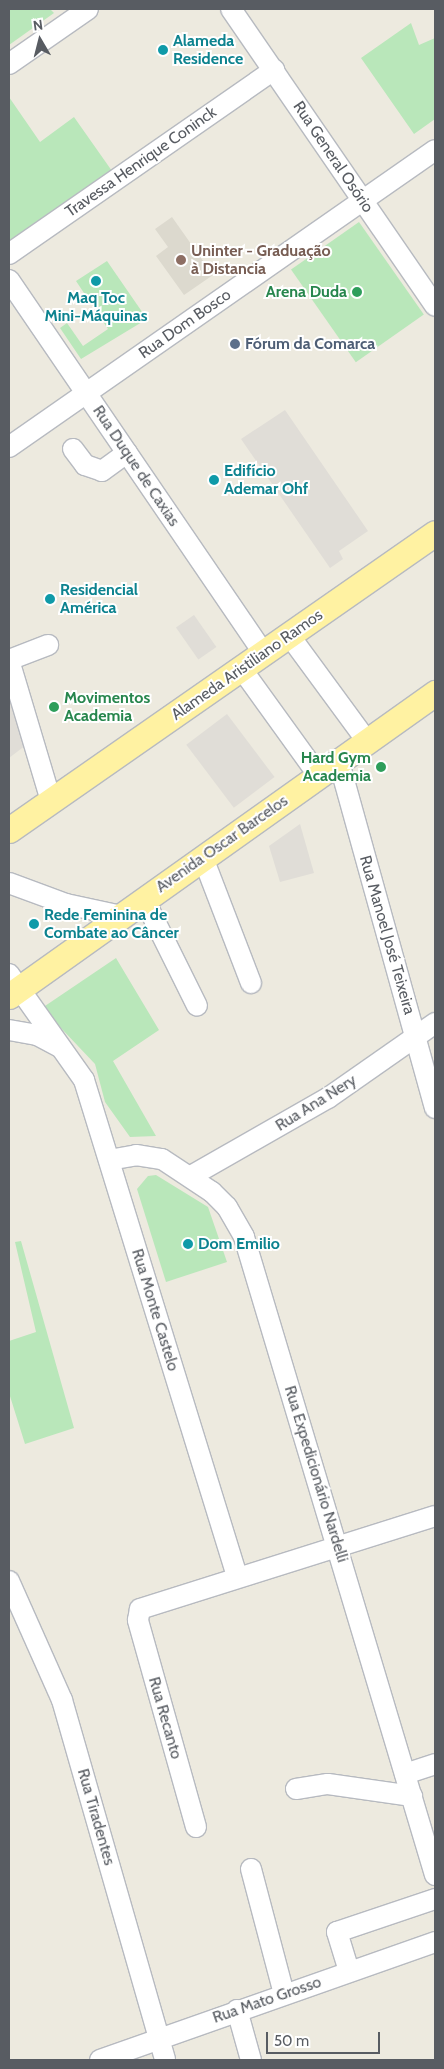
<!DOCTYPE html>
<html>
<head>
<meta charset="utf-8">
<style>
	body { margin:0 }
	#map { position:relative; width:444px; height:2069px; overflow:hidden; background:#edeadf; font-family:Cabin,sans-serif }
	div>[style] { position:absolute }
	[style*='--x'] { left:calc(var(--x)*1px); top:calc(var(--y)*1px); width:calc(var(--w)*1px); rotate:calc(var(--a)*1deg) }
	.industrial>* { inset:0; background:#e0ddd7; transform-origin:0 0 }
	.education>* { inset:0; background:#dcd9ce }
	.green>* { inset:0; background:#b9e7ba; transform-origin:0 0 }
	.roads { filter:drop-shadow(1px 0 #b7bac0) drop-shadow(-1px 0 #b7bac0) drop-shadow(0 1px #b7bac0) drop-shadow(0 -1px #b7bac0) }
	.minor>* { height:20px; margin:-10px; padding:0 10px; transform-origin:10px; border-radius:10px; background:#fff }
	.major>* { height:25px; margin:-12.5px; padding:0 12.5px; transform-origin:12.5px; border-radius:12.5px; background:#fff2a2 }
	.dots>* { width:14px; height:14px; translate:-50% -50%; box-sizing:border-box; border:2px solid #fff; border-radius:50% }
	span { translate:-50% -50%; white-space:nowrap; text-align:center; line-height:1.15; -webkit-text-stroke:4px #fff; paint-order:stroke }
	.culture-label { font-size:16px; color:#0d838f; font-weight:700 }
	.left { translate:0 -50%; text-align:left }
	.street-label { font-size:16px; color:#585c62 }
	.education-label { font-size:16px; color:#785e54; font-weight:700 }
	.leisure-label { font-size:16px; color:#27864d; font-weight:700 }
	.right { translate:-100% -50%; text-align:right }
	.service-label { font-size:16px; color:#4e5e75; font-weight:700 }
	.frame { position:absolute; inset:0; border:10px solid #585c62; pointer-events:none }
	.north { position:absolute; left:15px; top:15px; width:50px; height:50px; -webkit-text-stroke:4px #fff; paint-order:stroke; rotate:352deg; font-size:14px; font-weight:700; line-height:20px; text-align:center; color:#585c62 }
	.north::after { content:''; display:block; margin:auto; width:18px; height:22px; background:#585c62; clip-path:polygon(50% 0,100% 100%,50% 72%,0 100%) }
	.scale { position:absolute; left:266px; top:2032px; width:114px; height:22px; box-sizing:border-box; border:2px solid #585c62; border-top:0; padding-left:6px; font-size:15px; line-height:18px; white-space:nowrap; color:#585c62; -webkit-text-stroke:4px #fff; paint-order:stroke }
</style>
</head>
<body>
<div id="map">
	<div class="industrial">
		<i style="clip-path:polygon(285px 410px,368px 531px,339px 551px,343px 559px,330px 568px,241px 439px)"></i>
		<i style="left:194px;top:615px;width:39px;height:22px;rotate:55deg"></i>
		<i style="clip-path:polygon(9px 686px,26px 745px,9px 758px)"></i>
		<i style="left:227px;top:714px;width:79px;height:51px;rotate:53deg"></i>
		<i style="clip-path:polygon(300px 824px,314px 873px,280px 882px,269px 846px)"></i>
	</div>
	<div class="education">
		<i style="clip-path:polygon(172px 217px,213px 275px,184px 295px,156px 256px,168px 247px,155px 229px)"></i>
	</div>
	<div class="green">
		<i style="clip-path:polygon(9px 9px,50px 9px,54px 13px,9px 45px)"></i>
		<i style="clip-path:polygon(411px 23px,419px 45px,435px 38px,435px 119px,414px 134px,361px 58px)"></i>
		<i style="clip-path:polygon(9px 97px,40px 142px,74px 117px,112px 171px,9px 243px)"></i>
		<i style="left:359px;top:222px;width:113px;height:83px;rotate:55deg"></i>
		<i style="clip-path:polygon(107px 261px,147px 319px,81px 359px,60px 328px,67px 323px,83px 346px,108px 329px,76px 281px)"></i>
		<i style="clip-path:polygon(116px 958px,159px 1030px,113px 1061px,156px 1136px,130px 1137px,105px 1102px,95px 1064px,42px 1008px)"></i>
		<i style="clip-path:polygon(156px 1175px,208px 1207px,227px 1262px,166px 1282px,137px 1189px,148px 1176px)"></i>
		<i style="clip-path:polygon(21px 1241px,74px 1428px,25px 1444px,9px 1393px,9px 1341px,36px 1332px,15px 1242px)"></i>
	</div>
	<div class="roads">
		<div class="minor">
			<i style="--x:231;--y:9;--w:360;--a:55.5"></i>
			<i style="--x:9;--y:64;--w:96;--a:-34.8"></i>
			<i style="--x:9;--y:254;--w:323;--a:-34.8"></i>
			<i style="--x:9;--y:280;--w:451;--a:55.7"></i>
			<i style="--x:9;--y:447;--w:519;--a:-34.88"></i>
			<i style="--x:73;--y:449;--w:20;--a:53"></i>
			<i style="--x:85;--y:465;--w:18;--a:19"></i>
			<i style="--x:102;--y:471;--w:31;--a:-36"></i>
			<i style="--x:289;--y:635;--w:132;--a:53.7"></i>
			<i style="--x:9;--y:660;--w:147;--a:73.4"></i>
			<i style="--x:9;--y:660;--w:42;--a:-21"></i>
			<i style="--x:241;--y:668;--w:133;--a:54.2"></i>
			<i style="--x:339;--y:762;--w:359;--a:74.5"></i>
			<i style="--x:203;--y:858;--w:134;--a:69"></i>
			<i style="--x:9;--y:883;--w:61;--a:20.2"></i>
			<i style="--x:66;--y:904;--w:57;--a:12.1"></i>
			<i style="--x:144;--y:899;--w:119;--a:63.6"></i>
			<i style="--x:9;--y:974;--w:130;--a:54.7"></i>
			<i style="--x:84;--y:1080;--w:519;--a:72.86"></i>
			<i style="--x:9;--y:1030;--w:28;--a:10"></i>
			<i style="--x:37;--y:1035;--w:24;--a:28"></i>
			<i style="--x:109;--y:1160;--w:27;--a:-10"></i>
			<i style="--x:136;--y:1155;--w:26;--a:9"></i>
			<i style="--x:162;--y:1159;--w:60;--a:33.4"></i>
			<i style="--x:212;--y:1192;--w:21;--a:45"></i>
			<i style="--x:227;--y:1207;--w:34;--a:60"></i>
			<i style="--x:244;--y:1237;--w:666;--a:73.33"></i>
			<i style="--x:191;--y:1176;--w:158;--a:-29.7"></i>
			<i style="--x:328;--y:1098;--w:131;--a:-35"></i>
			<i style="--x:9;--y:1581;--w:130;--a:66"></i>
			<i style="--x:62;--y:1700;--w:374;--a:74"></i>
			<i style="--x:405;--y:1774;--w:32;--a:-18"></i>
			<i style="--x:296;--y:1789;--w:32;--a:-9"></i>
			<i style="--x:328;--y:1784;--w:85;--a:8.1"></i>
			<i style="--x:196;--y:1827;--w:215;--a:-105.7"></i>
			<i style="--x:138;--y:1620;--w:11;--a:-80"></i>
			<i style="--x:140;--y:1609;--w:309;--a:-17.5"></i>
			<i style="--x:251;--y:1869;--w:129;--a:75.2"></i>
			<i style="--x:349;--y:1971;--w:41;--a:-107.1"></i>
			<i style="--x:337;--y:1932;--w:103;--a:-18.6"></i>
			<i style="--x:237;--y:2010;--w:52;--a:74.4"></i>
			<i style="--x:100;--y:2060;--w:355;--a:-19.4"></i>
		</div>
		<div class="major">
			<i style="--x:9;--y:830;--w:519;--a:-34.88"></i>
			<i style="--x:9;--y:996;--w:523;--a:-35.42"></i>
		</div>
	</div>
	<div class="dots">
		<i style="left:163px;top:50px;background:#0f9aa8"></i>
		<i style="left:181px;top:260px;background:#8d6e63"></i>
		<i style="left:96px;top:281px;background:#0f9aa8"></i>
		<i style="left:357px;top:292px;background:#2e9e5b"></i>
		<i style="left:235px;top:344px;background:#5c6f8a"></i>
		<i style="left:214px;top:480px;background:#0f9aa8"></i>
		<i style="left:50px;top:599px;background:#0f9aa8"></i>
		<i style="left:54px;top:707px;background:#2e9e5b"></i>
		<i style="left:381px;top:767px;background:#2e9e5b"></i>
		<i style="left:34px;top:924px;background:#0f9aa8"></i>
		<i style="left:188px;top:1244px;background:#0f9aa8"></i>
	</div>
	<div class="culture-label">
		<span class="left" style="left:173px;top:50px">Alameda<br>Residence</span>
		<span style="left:96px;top:307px">Maq Toc<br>Mini-Máquinas</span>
		<span class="left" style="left:224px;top:480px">Edifício<br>Ademar Ohf</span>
		<span class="left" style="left:60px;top:599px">Residencial<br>América</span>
		<span class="left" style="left:44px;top:924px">Rede Feminina de<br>Combate ao Câncer</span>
		<span class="left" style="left:198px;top:1244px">Dom Emilio</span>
	</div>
	<div class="street-label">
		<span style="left:333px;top:157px;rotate:56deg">Rua General Osório</span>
		<span style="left:141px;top:162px;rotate:-35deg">Travessa Henrique Coninck</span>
		<span style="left:185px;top:324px;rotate:-35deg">Rua Dom Bosco</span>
		<span style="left:136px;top:466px;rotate:56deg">Rua Duque de Caxias</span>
		<span style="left:247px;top:665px;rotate:-35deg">Alameda Aristiliano Ramos</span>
		<span style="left:222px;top:844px;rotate:-35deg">Avenida Oscar Barcelos</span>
		<span style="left:387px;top:935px;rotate:74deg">Rua Manoel José Teixeira</span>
		<span style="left:316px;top:1103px;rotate:-32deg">Rua Ana Nery</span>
		<span style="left:155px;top:1310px;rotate:73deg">Rua Monte Castelo</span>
		<span style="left:316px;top:1474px;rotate:73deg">Rua Expedicionário Nardelli</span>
		<span style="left:165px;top:1718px;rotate:74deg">Rua Recanto</span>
		<span style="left:96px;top:1817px;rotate:74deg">Rua Tiradentes</span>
		<span style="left:267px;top:2000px;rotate:-19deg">Rua Mato Grosso</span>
	</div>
	<div class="education-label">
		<span class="left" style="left:191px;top:260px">Uninter - Graduação<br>à Distancia</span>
	</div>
	<div class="leisure-label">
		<span class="right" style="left:347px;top:292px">Arena Duda</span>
		<span class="left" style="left:64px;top:707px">Movimentos<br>Academia</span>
		<span class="right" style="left:371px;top:767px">Hard Gym<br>Academia</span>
	</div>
	<div class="service-label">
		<span class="left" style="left:245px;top:344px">Fórum da Comarca</span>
	</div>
	<div class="frame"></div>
	<div class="north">N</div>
	<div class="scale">50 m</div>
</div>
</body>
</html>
